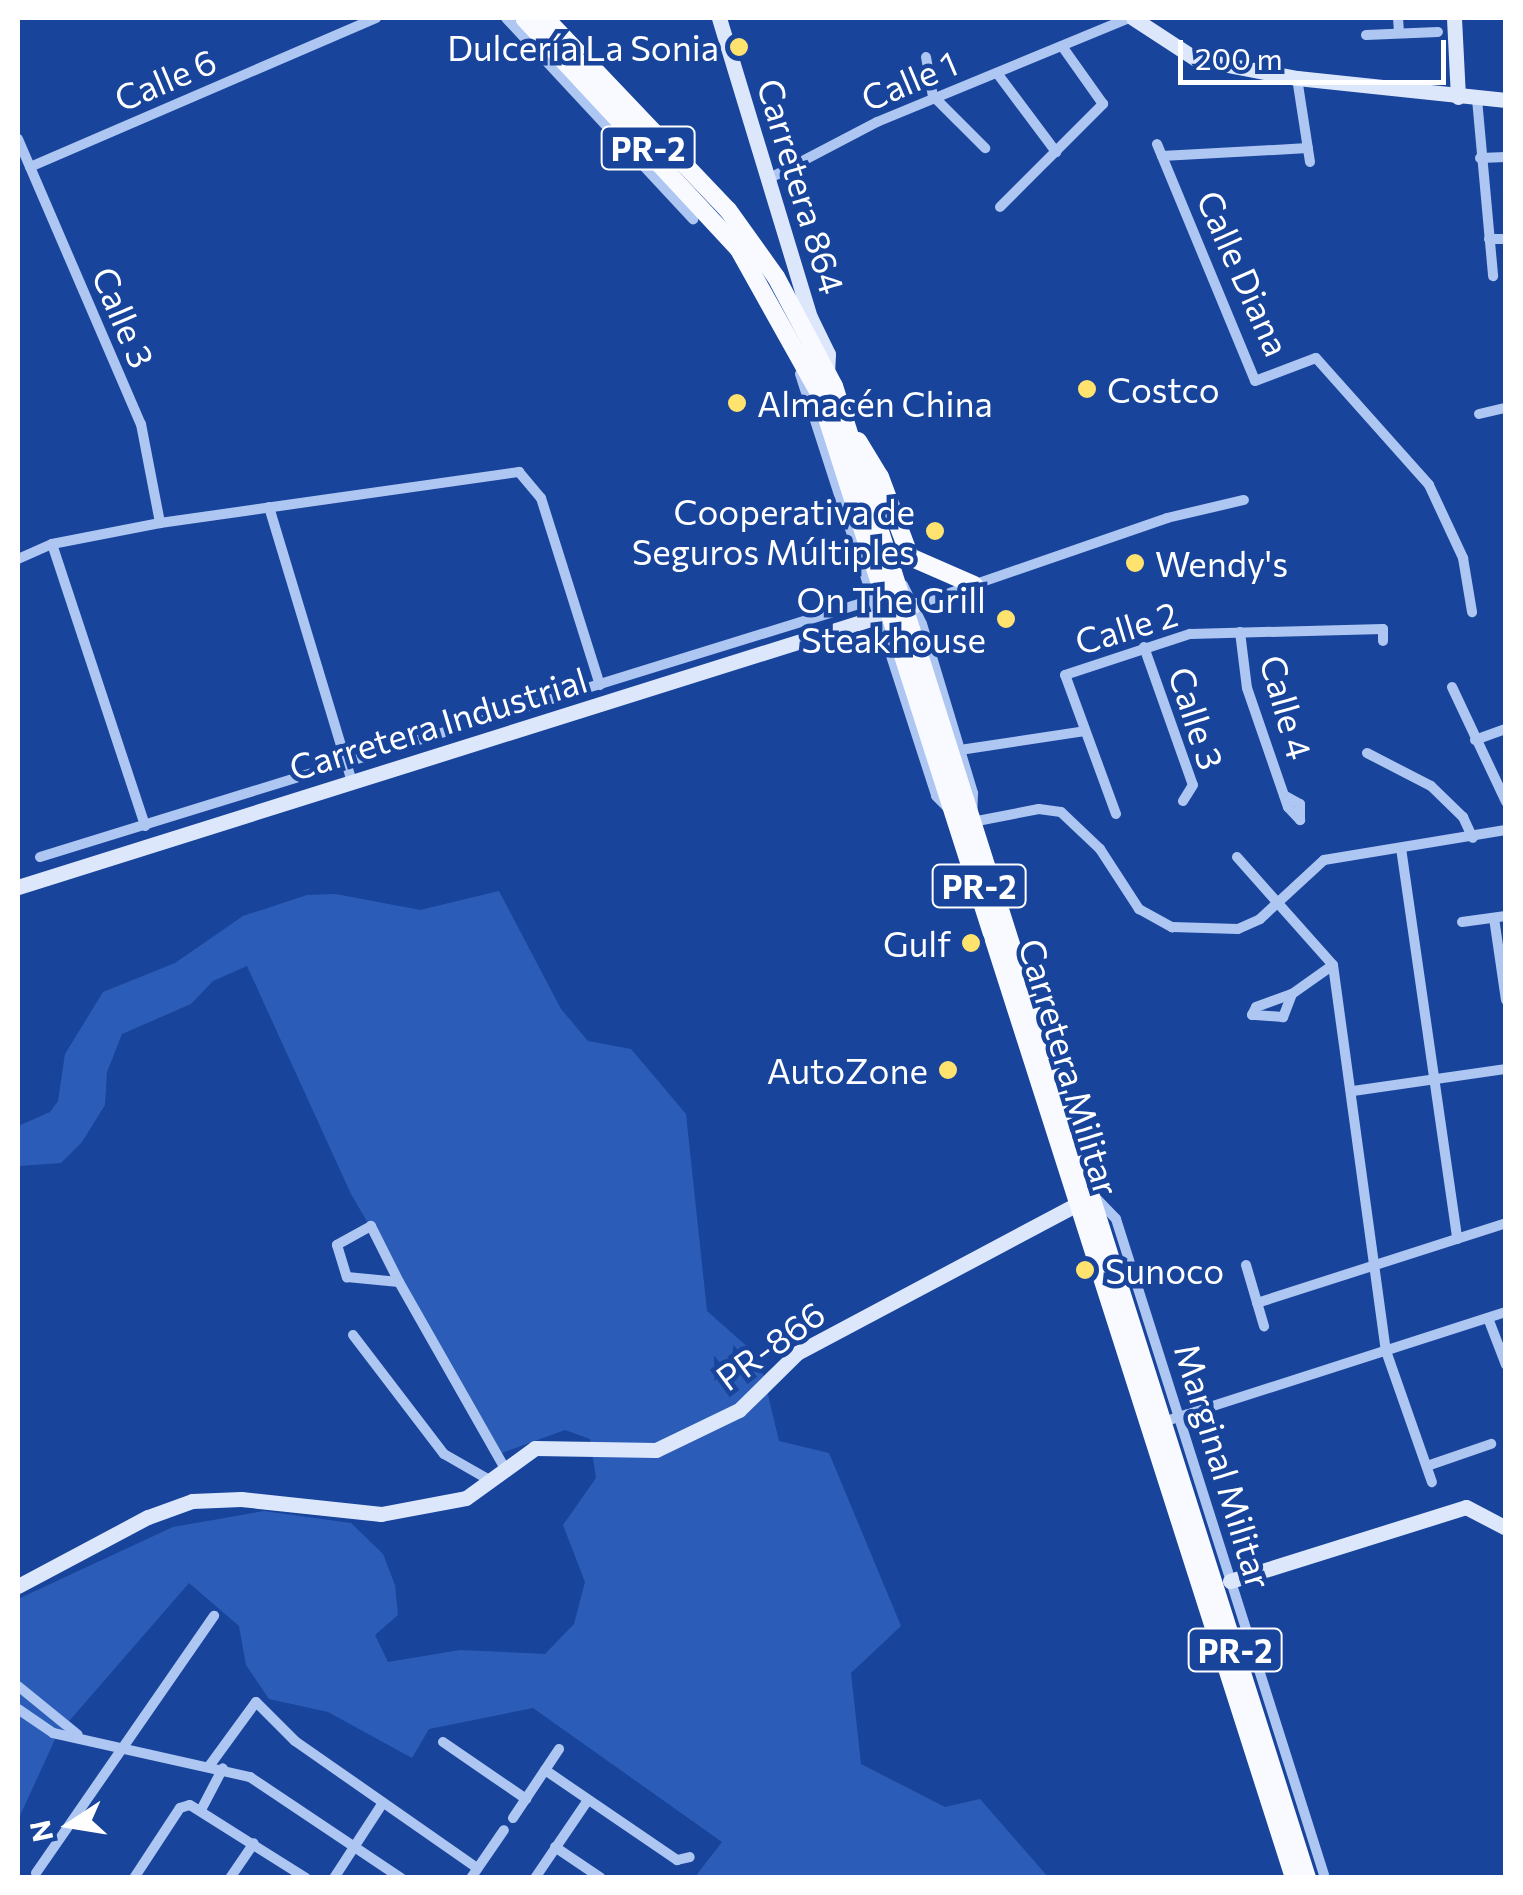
<!DOCTYPE html>
<html>
<head>
<meta charset="utf-8">
<style>
	body { margin:0 }
	#map { position:relative; width:1523px; height:1895px; overflow:hidden; background:#18449b; font-family:Commissioner,sans-serif }
	div>[style] { position:absolute }
	[style*='--x'] { left:calc(var(--x)*1px); top:calc(var(--y)*1px); width:calc(var(--w)*1px); rotate:calc(var(--a)*1deg) }
	.green>* { inset:0; background:#2b5db8 }
	.street>* { height:10px; margin:-5px; padding:0 5px; transform-origin:5px; border-radius:5px; background:#aec6f2 }
	.secondary>* { height:15px; margin:-7.5px; padding:0 7.5px; transform-origin:7.5px; border-radius:7.5px; background:#dce7fc }
	.primary>* { height:18px; margin:-9px; padding:0 9px; transform-origin:9px; border-radius:9px; background:#f8faff }
	.dots>* { width:28px; height:28px; translate:-50% -50%; box-sizing:border-box; border:5px solid #18449b; border-radius:50% }
	span { translate:-50% -50%; white-space:nowrap; text-align:center; line-height:1.15; -webkit-text-stroke:9px #18449b; paint-order:stroke }
	.shield-label span { padding:2px 8px; background:#18449b; border:2px solid; border-radius:8px; -webkit-text-stroke-width:0 }
	.shield-label { font-size:32px; color:#fff; font-weight:700 }
	.poi-label { font-size:35px; color:#fff }
	.right { translate:-100% -50%; text-align:right }
	.left { translate:0 -50%; text-align:left }
	.street-label { font-size:35px; color:#fff }
	.frame { position:absolute; inset:0; border:20px solid #fff; pointer-events:none }
	.north { position:absolute; left:20px; top:1775px; width:100px; height:100px; -webkit-text-stroke:8px #18449b; paint-order:stroke; rotate:258deg; font-size:28px; font-weight:700; line-height:40px; text-align:center; color:#fff }
	.north::after { content:''; display:block; margin:auto; width:35px; height:45px; background:#fff; clip-path:polygon(50% 0,100% 100%,50% 72%,0 100%) }
	.scale { position:absolute; left:1178px; top:40px; width:268px; height:45px; box-sizing:border-box; border:5px solid #fff; border-top:0; padding-left:12px; font-size:30px; line-height:35px; white-space:nowrap; color:#fff; -webkit-text-stroke:8px #18449b; paint-order:stroke }
</style>
</head>
<body>
<div id="map">
	<div class="green">
		<i style="clip-path:polygon(499px 891px,561px 1009px,588px 1041px,631px 1049px,686px 1114px,707px 1311px,759px 1357px,779px 1441px,829px 1453px,901px 1626px,851px 1673px,861px 1764px,945px 1807px,980px 1799px,1048px 1877px,695px 1877px,722px 1842px,533px 1708px,429px 1729px,412px 1758px,328px 1712px,269px 1699px,246px 1665px,239px 1626px,189px 1583px,57px 1735px,18px 1820px,18px 1599px,173px 1527px,264px 1511px,351px 1523px,383px 1554px,395px 1585px,398px 1615px,375px 1635px,388px 1662px,460px 1650px,545px 1654px,574px 1624px,585px 1582px,563px 1525px,596px 1478px,590px 1439px,565px 1430px,502px 1453px,351px 1194px,247px 966px,213px 981px,191px 1004px,122px 1034px,107px 1072px,105px 1105px,82px 1142px,61px 1163px,18px 1166px,18px 1126px,50px 1112px,58px 1101px,65px 1054px,103px 992px,175px 963px,243px 916px,307px 895px,336px 894px,420px 910px)"></i>
	</div>
	<div class="street">
		<i style="--x:506;--y:18;--w:275;--a:47.1"></i>
		<i style="--x:1398;--y:18;--w:15;--a:86"></i>
		<i style="--x:1366;--y:35;--w:72;--a:-2.4"></i>
		<i style="--x:926;--y:57;--w:40;--a:80"></i>
		<i style="--x:933;--y:96;--w:74;--a:45"></i>
		<i style="--x:997;--y:73;--w:99;--a:53.2"></i>
		<i style="--x:1297;--y:78;--w:85;--a:81.2"></i>
		<i style="--x:1477;--y:99;--w:178;--a:84.8"></i>
		<i style="--x:18;--y:139;--w:310;--a:66.7"></i>
		<i style="--x:141;--y:424;--w:101;--a:79.1"></i>
		<i style="--x:1157;--y:144;--w:256;--a:67.5"></i>
		<i style="--x:1255;--y:381;--w:65;--a:-20.7"></i>
		<i style="--x:1316;--y:358;--w:170;--a:48.3"></i>
		<i style="--x:1429;--y:485;--w:81;--a:65"></i>
		<i style="--x:1463;--y:558;--w:55;--a:80.5"></i>
		<i style="--x:1162;--y:156;--w:146;--a:-3.1"></i>
		<i style="--x:1480;--y:158;--w:26;--a:-2"></i>
		<i style="--x:30;--y:167;--w:377;--a:-23.3"></i>
		<i style="--x:770;--y:178;--w:121;--a:-27.6"></i>
		<i style="--x:877;--y:122;--w:273;--a:-22.4"></i>
		<i style="--x:1000;--y:207;--w:146;--a:-45"></i>
		<i style="--x:1103;--y:104;--w:71;--a:-125.3"></i>
		<i style="--x:1489;--y:239;--w:17;--a:0"></i>
		<i style="--x:800;--y:374;--w:443;--a:72.1"></i>
		<i style="--x:936;--y:796;--w:20;--a:45"></i>
		<i style="--x:1479;--y:414;--w:28;--a:-13"></i>
		<i style="--x:269;--y:507;--w:287;--a:73.2"></i>
		<i style="--x:52;--y:544;--w:297;--a:71.7"></i>
		<i style="--x:18;--y:559;--w:37;--a:-24"></i>
		<i style="--x:52;--y:544;--w:110;--a:-11"></i>
		<i style="--x:160;--y:523;--w:363;--a:-8.1"></i>
		<i style="--x:519;--y:472;--w:34;--a:50"></i>
		<i style="--x:541;--y:498;--w:196;--a:72.5"></i>
		<i style="--x:903;--y:585;--w:43;--a:64"></i>
		<i style="--x:922;--y:624;--w:177;--a:73.2"></i>
		<i style="--x:973;--y:793;--w:29;--a:92"></i>
		<i style="--x:972;--y:822;--w:68;--a:-11"></i>
		<i style="--x:1039;--y:809;--w:22;--a:8"></i>
		<i style="--x:1061;--y:812;--w:54;--a:43.5"></i>
		<i style="--x:1100;--y:849;--w:72;--a:57"></i>
		<i style="--x:1139;--y:909;--w:38;--a:29"></i>
		<i style="--x:1172;--y:927;--w:66;--a:1.7"></i>
		<i style="--x:1238;--y:929;--w:24;--a:-24"></i>
		<i style="--x:1260;--y:919;--w:87;--a:-42.7"></i>
		<i style="--x:1324;--y:860;--w:184;--a:-9.4"></i>
		<i style="--x:915;--y:605;--w:267;--a:-19"></i>
		<i style="--x:1167;--y:518;--w:79;--a:-13.2"></i>
		<i style="--x:1240;--y:632;--w:56;--a:82.9"></i>
		<i style="--x:1247;--y:688;--w:126;--a:71"></i>
		<i style="--x:1288;--y:807;--w:18;--a:47"></i>
		<i style="--x:1300;--y:820;--w:16;--a:-90"></i>
		<i style="--x:1300;--y:804;--w:18;--a:-151"></i>
		<i style="--x:1144;--y:647;--w:146;--a:70.5"></i>
		<i style="--x:1193;--y:785;--w:19;--a:122"></i>
		<i style="--x:1452;--y:687;--w:127;--a:64.8"></i>
		<i style="--x:1475;--y:740;--w:33;--a:-20"></i>
		<i style="--x:960;--y:750;--w:126;--a:-8.6"></i>
		<i style="--x:1367;--y:753;--w:72;--a:27.3"></i>
		<i style="--x:1431;--y:786;--w:45;--a:44.1"></i>
		<i style="--x:1463;--y:817;--w:23;--a:65"></i>
		<i style="--x:1116;--y:814;--w:148;--a:-110.1"></i>
		<i style="--x:1065;--y:675;--w:132;--a:-18.2"></i>
		<i style="--x:1190;--y:634;--w:193;--a:-1.5"></i>
		<i style="--x:1383;--y:629;--w:12;--a:90"></i>
		<i style="--x:1401;--y:848;--w:395;--a:81.8"></i>
		<i style="--x:40;--y:857;--w:871;--a:-17.17"></i>
		<i style="--x:1237;--y:857;--w:144;--a:48.4"></i>
		<i style="--x:1333;--y:965;--w:390;--a:82.2"></i>
		<i style="--x:1386;--y:1351;--w:139;--a:70.7"></i>
		<i style="--x:1494;--y:918;--w:83;--a:81.7"></i>
		<i style="--x:1462;--y:922;--w:44;--a:-7.8"></i>
		<i style="--x:1292;--y:994;--w:25;--a:111"></i>
		<i style="--x:1283;--y:1017;--w:31;--a:-176"></i>
		<i style="--x:1252;--y:1015;--w:9;--a:-63"></i>
		<i style="--x:1256;--y:1007;--w:38;--a:-20"></i>
		<i style="--x:1292;--y:994;--w:50;--a:-35.3"></i>
		<i style="--x:1353;--y:1091;--w:155;--a:-8.2"></i>
		<i style="--x:1093;--y:1195;--w:33;--a:46"></i>
		<i style="--x:1116;--y:1219;--w:691;--a:72.4"></i>
		<i style="--x:1246;--y:1265;--w:64;--a:73.6"></i>
		<i style="--x:399;--y:1282;--w:63;--a:-116.6"></i>
		<i style="--x:371;--y:1226;--w:39;--a:151"></i>
		<i style="--x:337;--y:1245;--w:34;--a:73"></i>
		<i style="--x:347;--y:1277;--w:52;--a:5.5"></i>
		<i style="--x:399;--y:1282;--w:210;--a:60.4"></i>
		<i style="--x:1257;--y:1303;--w:262;--a:-17.8"></i>
		<i style="--x:1488;--y:1318;--w:50;--a:69"></i>
		<i style="--x:353;--y:1335;--w:150;--a:52.6"></i>
		<i style="--x:444;--y:1454;--w:48;--a:29.7"></i>
		<i style="--x:1160;--y:1423;--w:363;--a:-17.8"></i>
		<i style="--x:1427;--y:1466;--w:68;--a:-19"></i>
		<i style="--x:18;--y:1686;--w:77;--a:39.2"></i>
		<i style="--x:18;--y:1709;--w:42;--a:34.4"></i>
		<i style="--x:53;--y:1733;--w:202;--a:12.6"></i>
		<i style="--x:250;--y:1777;--w:182;--a:33.8"></i>
		<i style="--x:443;--y:1742;--w:101;--a:34.5"></i>
		<i style="--x:210;--y:1765;--w:78;--a:-53.9"></i>
		<i style="--x:256;--y:1702;--w:55;--a:45"></i>
		<i style="--x:295;--y:1741;--w:222;--a:34.9"></i>
		<i style="--x:545;--y:1770;--w:160;--a:34.3"></i>
		<i style="--x:677;--y:1860;--w:13;--a:-13"></i>
		<i style="--x:201;--y:1810;--w:47;--a:-62.4"></i>
		<i style="--x:513;--y:1818;--w:83;--a:-56.3"></i>
		<i style="--x:555;--y:1847;--w:55;--a:34"></i>
		<i style="--x:36;--y:1873;--w:313;--a:-55.3"></i>
		<i style="--x:134;--y:1878;--w:84;--a:-56.7"></i>
		<i style="--x:180;--y:1808;--w:10;--a:-17"></i>
		<i style="--x:190;--y:1805;--w:137;--a:32.2"></i>
		<i style="--x:230;--y:1878;--w:42;--a:-55.6"></i>
		<i style="--x:334;--y:1878;--w:88;--a:-57"></i>
		<i style="--x:471;--y:1878;--w:58;--a:-55.5"></i>
		<i style="--x:535;--y:1878;--w:94;--a:-55.8"></i>
	</div>
	<div class="secondary">
		<i style="--x:719;--y:18;--w:313;--a:73.1"></i>
		<i style="--x:810;--y:317;--w:41;--a:64.1"></i>
		<i style="--x:828;--y:354;--w:17;--a:93"></i>
		<i style="--x:1133;--y:18;--w:75;--a:33.1"></i>
		<i style="--x:1196;--y:59;--w:103;--a:10.7"></i>
		<i style="--x:1297;--y:78;--w:210;--a:6"></i>
		<i style="--x:1454;--y:18;--w:79;--a:87.1"></i>
		<i style="--x:18;--y:887;--w:940;--a:-17.45"></i>
		<i style="--x:1230;--y:1581;--w:247;--a:-17.4"></i>
		<i style="--x:1466;--y:1507;--w:45;--a:27.7"></i>
		<i style="--x:18;--y:1586;--w:147;--a:-28"></i>
		<i style="--x:148;--y:1517;--w:47;--a:-20"></i>
		<i style="--x:192;--y:1501;--w:49;--a:-2.3"></i>
		<i style="--x:241;--y:1499;--w:141;--a:6.1"></i>
		<i style="--x:381;--y:1514;--w:86;--a:-10.7"></i>
		<i style="--x:466;--y:1498;--w:85;--a:-35.9"></i>
		<i style="--x:535;--y:1448;--w:121;--a:0.9"></i>
		<i style="--x:656;--y:1450;--w:92;--a:-25.7"></i>
		<i style="--x:739;--y:1410;--w:81;--a:-44.5"></i>
		<i style="--x:797;--y:1353;--w:330;--a:-28"></i>
	</div>
	<div class="primary">
		<i style="--x:524;--y:18;--w:314;--a:47.1"></i>
		<i style="--x:738;--y:248;--w:166;--a:60.8"></i>
		<i style="--x:819;--y:393;--w:1559;--a:72.26"></i>
		<i style="--x:545;--y:18;--w:265;--a:46.4"></i>
		<i style="--x:728;--y:210;--w:82;--a:54.4"></i>
		<i style="--x:776;--y:277;--w:123;--a:62"></i>
		<i style="--x:834;--y:386;--w:1565;--a:72.41"></i>
		<i style="--x:858;--y:441;--w:42;--a:58.6"></i>
		<i style="--x:880;--y:477;--w:85;--a:69.4"></i>
		<i style="--x:910;--y:557;--w:70;--a:23.6"></i>
	</div>
	<div class="dots">
		<i style="left:739px;top:47px;background:#ffe36e"></i>
		<i style="left:1087px;top:389px;background:#ffe36e"></i>
		<i style="left:737px;top:403px;background:#ffe36e"></i>
		<i style="left:935px;top:531px;background:#ffe36e"></i>
		<i style="left:1135px;top:563px;background:#ffe36e"></i>
		<i style="left:1006px;top:619px;background:#ffe36e"></i>
		<i style="left:971px;top:943px;background:#ffe36e"></i>
		<i style="left:948px;top:1070px;background:#ffe36e"></i>
		<i style="left:1085px;top:1270px;background:#ffe36e"></i>
	</div>
	<div class="shield-label">
		<span style="left:648px;top:148px">PR-2</span>
		<span style="left:979px;top:886px">PR-2</span>
		<span style="left:1235px;top:1650px">PR-2</span>
	</div>
	<div class="poi-label">
		<span class="right" style="left:719px;top:47px">Dulcería La Sonia</span>
		<span class="left" style="left:1107px;top:389px">Costco</span>
		<span class="left" style="left:757px;top:403px">Almacén China</span>
		<span class="right" style="left:915px;top:531px">Cooperativa de<br>Seguros Múltiples</span>
		<span class="left" style="left:1155px;top:563px">Wendy's</span>
		<span class="right" style="left:986px;top:619px">On The Grill<br>Steakhouse</span>
		<span class="right" style="left:951px;top:943px">Gulf</span>
		<span class="right" style="left:928px;top:1070px">AutoZone</span>
		<span class="left" style="left:1105px;top:1270px">Sunoco</span>
	</div>
	<div class="street-label">
		<span style="left:165px;top:79px;rotate:-23deg">Calle 6</span>
		<span style="left:909px;top:80px;rotate:-23deg">Calle 1</span>
		<span style="left:802px;top:186px;rotate:73deg">Carretera 864</span>
		<span style="left:1244px;top:273px;rotate:66deg">Calle Diana</span>
		<span style="left:124px;top:317px;rotate:67deg">Calle 3</span>
		<span style="left:1126px;top:627px;rotate:-17deg">Calle 2</span>
		<span style="left:1287px;top:707px;rotate:74deg">Calle 4</span>
		<span style="left:1197px;top:718px;rotate:72deg">Calle 3</span>
		<span style="left:438px;top:723px;rotate:-17deg">Carretera Industrial</span>
		<span style="left:1070px;top:1067px;rotate:73deg">Carretera Militar</span>
		<span style="left:770px;top:1345px;rotate:-36deg">PR-866</span>
		<span style="left:1224px;top:1466px;rotate:73deg">Marginal Militar</span>
	</div>
	<div class="frame"></div>
	<div class="north">N</div>
	<div class="scale">200 m</div>
</div>
</body>
</html>
